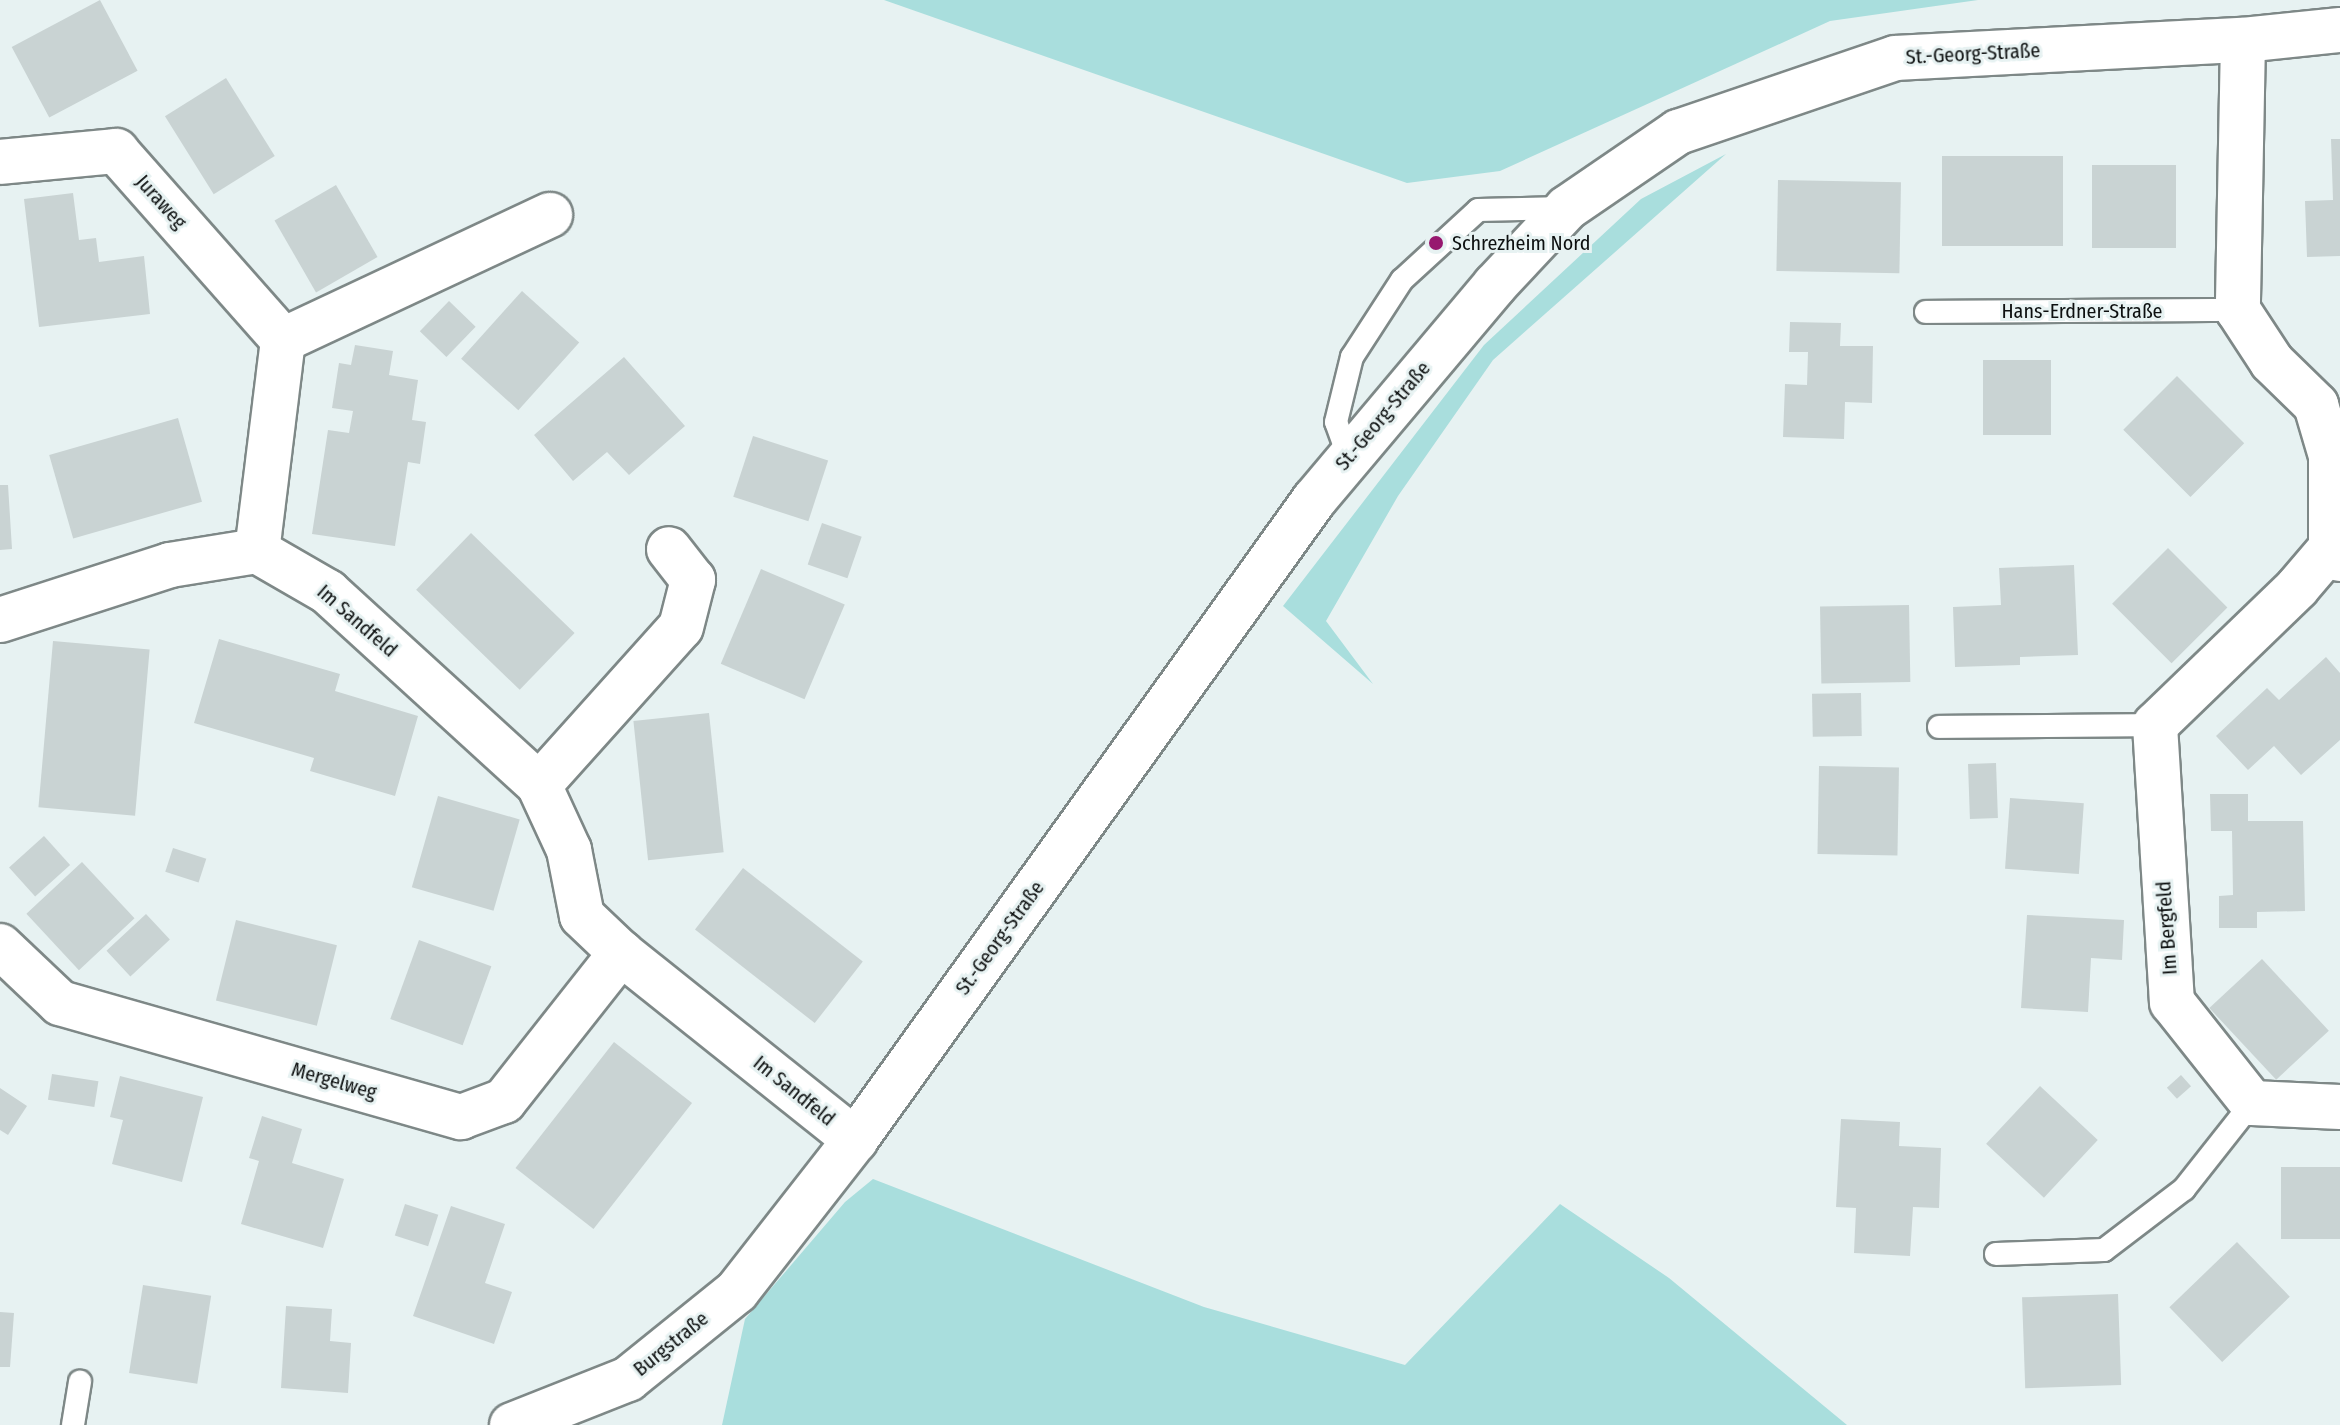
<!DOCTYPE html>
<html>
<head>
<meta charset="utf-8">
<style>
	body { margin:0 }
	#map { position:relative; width:2340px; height:1425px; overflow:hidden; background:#e7f2f2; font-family:"Fira Sans Condensed",sans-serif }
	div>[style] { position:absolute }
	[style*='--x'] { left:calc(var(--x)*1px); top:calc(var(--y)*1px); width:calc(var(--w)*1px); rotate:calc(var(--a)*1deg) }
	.green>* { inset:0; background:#a9dedd }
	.building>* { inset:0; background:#c9d3d3; transform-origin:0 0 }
	.roads { filter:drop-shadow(2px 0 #7e8887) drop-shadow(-2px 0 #7e8887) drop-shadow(0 2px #7e8887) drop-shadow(0 -2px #7e8887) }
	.lane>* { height:22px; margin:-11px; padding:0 11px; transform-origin:11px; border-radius:11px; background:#fff }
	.street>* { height:44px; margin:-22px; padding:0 22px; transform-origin:22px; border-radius:22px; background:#fff }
	.dots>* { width:22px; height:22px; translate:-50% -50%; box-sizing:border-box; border:4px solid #e7f2f2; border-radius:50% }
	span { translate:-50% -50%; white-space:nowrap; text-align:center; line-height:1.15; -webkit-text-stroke:6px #e7f2f2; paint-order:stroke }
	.street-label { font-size:20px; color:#0c0f0f }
	.poi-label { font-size:20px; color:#0c0f0f }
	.left { translate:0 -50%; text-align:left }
</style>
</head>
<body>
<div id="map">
	<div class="green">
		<i style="clip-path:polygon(884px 0,1978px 0,1830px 21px,1500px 171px,1407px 183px)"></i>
		<i style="clip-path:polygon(1726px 154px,1493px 360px,1398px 496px,1326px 621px,1373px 684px,1283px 606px,1484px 345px,1641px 199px)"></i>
		<i style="clip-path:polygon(873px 1179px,1204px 1307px,1405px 1365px,1560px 1204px,1669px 1278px,1847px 1425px,722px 1425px,745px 1319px,845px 1202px)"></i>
	</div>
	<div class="building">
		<i style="left:100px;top:0;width:80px;height:100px;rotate:62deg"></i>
		<i style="left:226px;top:78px;width:92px;height:72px;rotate:58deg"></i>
		<i style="clip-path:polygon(2331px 139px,2340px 139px,2340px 256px,2307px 257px,2305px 201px,2333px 200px)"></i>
		<i style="left:1942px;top:156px;width:121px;height:90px"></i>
		<i style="left:2092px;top:165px;width:84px;height:83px"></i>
		<i style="left:1778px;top:180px;width:123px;height:91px;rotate:1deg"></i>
		<i style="left:336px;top:185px;width:83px;height:71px;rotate:60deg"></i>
		<i style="clip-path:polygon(73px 193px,79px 240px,96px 238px,99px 262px,144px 256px,150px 314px,39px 327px,24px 199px)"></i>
		<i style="left:522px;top:291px;width:77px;height:91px;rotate:42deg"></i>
		<i style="left:449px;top:301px;width:37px;height:42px;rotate:44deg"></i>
		<i style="clip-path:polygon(1790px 322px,1841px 323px,1840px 346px,1873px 346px,1872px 403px,1845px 402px,1844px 439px,1783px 437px,1785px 384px,1807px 385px,1808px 352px,1789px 352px)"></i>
		<i style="clip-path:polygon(355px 345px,393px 351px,389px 375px,418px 380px,412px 420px,426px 422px,420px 464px,408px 462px,395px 546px,312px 534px,328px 430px,349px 433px,353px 411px,332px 408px,339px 363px,351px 365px)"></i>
		<i style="clip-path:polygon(624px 357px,685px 426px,629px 475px,607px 452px,573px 481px,534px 435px)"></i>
		<i style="left:1983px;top:360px;width:68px;height:75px"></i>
		<i style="left:2177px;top:376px;width:95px;height:76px;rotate:45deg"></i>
		<i style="left:178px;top:418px;width:87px;height:134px;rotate:74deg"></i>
		<i style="left:753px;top:436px;width:79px;height:64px;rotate:18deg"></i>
		<i style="clip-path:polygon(0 485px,8px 485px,12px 549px,0 550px)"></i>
		<i style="left:822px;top:523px;width:42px;height:44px;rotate:19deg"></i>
		<i style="left:471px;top:533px;width:144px;height:79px;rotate:44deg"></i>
		<i style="left:2168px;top:548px;width:84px;height:79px;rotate:45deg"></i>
		<i style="clip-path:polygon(2074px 565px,2078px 655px,2020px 657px,2020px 665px,1955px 667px,1953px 607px,2001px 605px,1999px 568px)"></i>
		<i style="left:761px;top:569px;width:91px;height:103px;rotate:23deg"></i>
		<i style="left:1909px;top:605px;width:77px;height:89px;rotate:89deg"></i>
		<i style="clip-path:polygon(219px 639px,340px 674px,335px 691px,418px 716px,395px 796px,310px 771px,314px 758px,194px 723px)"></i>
		<i style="left:53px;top:641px;width:97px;height:167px;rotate:5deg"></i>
		<i style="clip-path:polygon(2326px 657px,2340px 673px,2340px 740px,2301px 775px,2274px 746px,2248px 770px,2216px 736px,2267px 688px,2279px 700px)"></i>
		<i style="left:1861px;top:693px;width:43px;height:49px;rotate:89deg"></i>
		<i style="left:709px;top:713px;width:140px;height:76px;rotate:84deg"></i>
		<i style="left:1996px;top:763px;width:55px;height:28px;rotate:88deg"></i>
		<i style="left:1819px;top:766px;width:80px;height:88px;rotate:1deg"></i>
		<i style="clip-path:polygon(2210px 794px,2248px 794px,2248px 821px,2303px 821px,2305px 911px,2257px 912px,2257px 928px,2219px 928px,2219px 896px,2233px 895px,2232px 831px,2211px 831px)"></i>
		<i style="left:438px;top:796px;width:85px;height:95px;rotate:16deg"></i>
		<i style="left:2010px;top:798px;width:74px;height:71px;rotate:4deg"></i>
		<i style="left:44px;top:836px;width:39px;height:47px;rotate:48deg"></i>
		<i style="left:173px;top:848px;width:35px;height:25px;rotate:18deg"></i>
		<i style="left:82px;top:862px;width:77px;height:76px;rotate:47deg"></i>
		<i style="left:743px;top:868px;width:152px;height:78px;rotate:38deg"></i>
		<i style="left:146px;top:914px;width:35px;height:54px;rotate:47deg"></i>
		<i style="clip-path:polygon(2027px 915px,2124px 920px,2122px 960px,2091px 958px,2088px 1012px,2021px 1008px)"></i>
		<i style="left:236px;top:920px;width:104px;height:83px;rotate:14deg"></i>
		<i style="left:419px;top:940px;width:77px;height:84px;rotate:20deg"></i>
		<i style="left:2262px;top:959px;width:98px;height:72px;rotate:47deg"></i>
		<i style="left:614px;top:1042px;width:99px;height:160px;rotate:38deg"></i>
		<i style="left:52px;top:1074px;width:47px;height:26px;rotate:9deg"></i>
		<i style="left:2181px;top:1075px;width:15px;height:19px;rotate:48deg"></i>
		<i style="clip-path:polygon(120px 1076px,203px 1097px,182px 1182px,112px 1164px,123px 1120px,110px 1117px)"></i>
		<i style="left:2040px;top:1086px;width:79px;height:79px;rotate:43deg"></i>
		<i style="clip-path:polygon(0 1088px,27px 1106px,8px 1135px,0 1130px)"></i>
		<i style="clip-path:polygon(262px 1116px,302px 1129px,292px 1163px,344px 1179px,323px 1248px,241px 1224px,259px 1161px,249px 1158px)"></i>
		<i style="clip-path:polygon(1841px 1119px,1900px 1122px,1899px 1146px,1941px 1148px,1939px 1208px,1913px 1207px,1910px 1256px,1854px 1253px,1856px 1208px,1836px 1207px)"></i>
		<i style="left:2340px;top:1167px;width:72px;height:59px;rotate:90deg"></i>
		<i style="left:405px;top:1204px;width:35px;height:33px;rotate:18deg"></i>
		<i style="clip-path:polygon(451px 1206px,505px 1224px,485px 1283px,512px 1292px,494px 1344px,413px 1316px)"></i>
		<i style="left:2237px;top:1242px;width:76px;height:94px;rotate:46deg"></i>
		<i style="left:143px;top:1285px;width:69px;height:89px;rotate:9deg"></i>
		<i style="left:2118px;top:1294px;width:91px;height:96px;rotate:88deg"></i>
		<i style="clip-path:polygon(286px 1306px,332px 1309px,330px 1341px,351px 1343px,348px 1393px,281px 1388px)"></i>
		<i style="clip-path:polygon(0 1312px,14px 1313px,10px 1367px,0 1367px)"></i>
	</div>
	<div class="roads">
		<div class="lane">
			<i style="--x:1926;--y:312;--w:312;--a:-0.4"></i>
			<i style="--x:1348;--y:455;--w:35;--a:-110"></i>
			<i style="--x:1336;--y:422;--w:67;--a:-76.2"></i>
			<i style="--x:1352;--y:357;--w:92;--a:-57"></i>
			<i style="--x:1402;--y:280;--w:103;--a:-42.6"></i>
			<i style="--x:1478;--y:210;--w:88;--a:-1.3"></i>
			<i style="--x:1939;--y:727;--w:216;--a:-0.5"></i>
			<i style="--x:1996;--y:1254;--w:108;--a:-2.1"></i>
			<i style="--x:2104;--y:1250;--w:101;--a:-37.3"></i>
			<i style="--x:2184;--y:1189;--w:110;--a:-51.7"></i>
			<i style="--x:73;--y:1425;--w:44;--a:-80.8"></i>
		</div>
		<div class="street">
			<i style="--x:2243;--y:40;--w:270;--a:91.1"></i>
			<i style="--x:2238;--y:310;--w:62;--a:56.8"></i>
			<i style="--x:2272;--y:362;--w:62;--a:44.3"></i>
			<i style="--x:2316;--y:405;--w:53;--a:73.6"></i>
			<i style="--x:2331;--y:456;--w:92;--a:90"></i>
			<i style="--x:2331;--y:548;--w:14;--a:51"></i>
			<i style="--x:0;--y:162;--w:117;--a:-5.4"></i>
			<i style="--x:116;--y:151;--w:252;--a:48.5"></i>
			<i style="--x:283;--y:340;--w:213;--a:97"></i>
			<i style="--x:283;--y:340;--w:295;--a:-25.1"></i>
			<i style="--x:2331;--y:548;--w:52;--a:130.4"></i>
			<i style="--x:2297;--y:588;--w:197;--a:136"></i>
			<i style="--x:2155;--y:725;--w:278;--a:86.5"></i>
			<i style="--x:2172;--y:1002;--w:129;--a:51.6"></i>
			<i style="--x:2252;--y:1103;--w:88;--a:2.6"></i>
			<i style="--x:0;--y:620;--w:179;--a:-17.9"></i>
			<i style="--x:170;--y:565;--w:88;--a:-9.1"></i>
			<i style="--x:257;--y:551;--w:82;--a:30"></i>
			<i style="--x:328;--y:592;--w:286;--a:42.4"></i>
			<i style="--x:539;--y:785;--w:72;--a:65.2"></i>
			<i style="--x:569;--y:850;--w:67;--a:78.9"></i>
			<i style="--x:582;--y:916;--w:54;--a:43.5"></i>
			<i style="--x:621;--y:953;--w:300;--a:38.6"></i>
			<i style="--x:539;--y:785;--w:212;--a:-48.1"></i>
			<i style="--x:681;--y:627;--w:49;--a:-75.7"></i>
			<i style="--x:693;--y:580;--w:39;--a:-128"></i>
			<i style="--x:0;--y:946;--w:83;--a:43.5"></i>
			<i style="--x:60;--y:1003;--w:417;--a:15.9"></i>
			<i style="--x:461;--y:1117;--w:46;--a:-20.4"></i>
			<i style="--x:504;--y:1101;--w:189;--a:-51.7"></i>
			<i style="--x:512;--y:1425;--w:125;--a:-21.6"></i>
			<i style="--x:628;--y:1379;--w:140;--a:-38.9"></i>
			<i style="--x:737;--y:1291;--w:192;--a:-52"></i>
			<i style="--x:855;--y:1140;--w:788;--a:-54.35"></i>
			<i style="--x:1314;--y:500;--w:281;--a:-49.9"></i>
			<i style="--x:1495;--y:285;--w:105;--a:-46.9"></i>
			<i style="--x:1567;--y:208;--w:135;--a:-34.4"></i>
			<i style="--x:1678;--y:132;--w:229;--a:-18.8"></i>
			<i style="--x:1895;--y:58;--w:348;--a:-3"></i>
			<i style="--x:2243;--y:40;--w:98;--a:-5.9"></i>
		</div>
	</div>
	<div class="dots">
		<i style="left:1436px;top:243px;background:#97186f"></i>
	</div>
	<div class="street-label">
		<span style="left:1973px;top:54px;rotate:-3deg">St.-Georg-Straße</span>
		<span style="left:161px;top:202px;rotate:48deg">Juraweg</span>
		<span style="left:2082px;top:311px">Hans-Erdner-Straße</span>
		<span style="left:1383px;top:416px;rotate:-50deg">St.-Georg-Straße</span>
		<span style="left:357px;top:621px;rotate:41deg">Im Sandfeld</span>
		<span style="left:2167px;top:928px;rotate:-94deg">Im Bergfeld</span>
		<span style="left:1000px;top:938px;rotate:-54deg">St.-Georg-Straße</span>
		<span style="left:334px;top:1081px;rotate:16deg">Mergelweg</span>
		<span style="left:794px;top:1091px;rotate:39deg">Im Sandfeld</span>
		<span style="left:671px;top:1344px;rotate:-39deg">Burgstraße</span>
	</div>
	<div class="poi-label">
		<span class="left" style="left:1452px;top:243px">Schrezheim Nord</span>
	</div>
</div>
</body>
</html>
